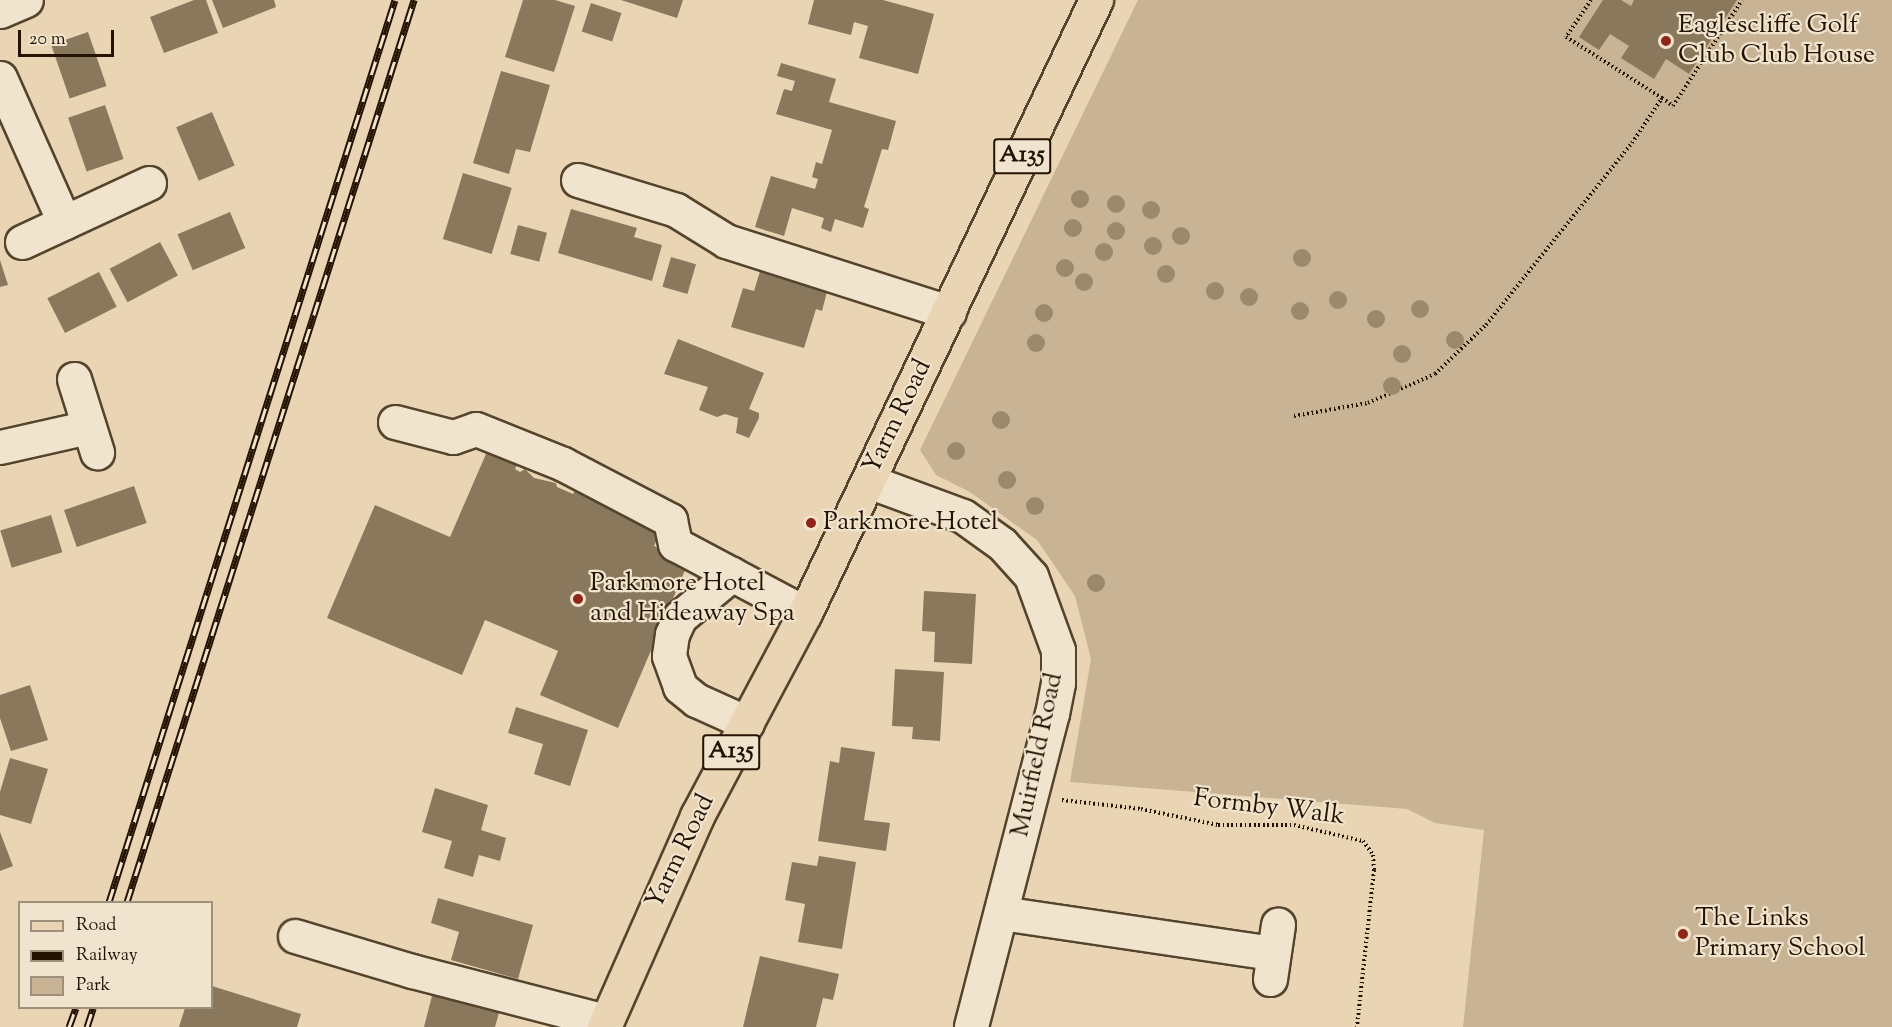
<!DOCTYPE html>
<html>
<head>
<meta charset="utf-8">
<style>
	body { margin:0 }
	#map { position:relative; width:1892px; height:1027px; overflow:hidden; background:#e9d5b3; font-family:"Sorts Mill Goudy",serif }
	div>[style] { position:absolute }
	[style*='--x'] { left:calc(var(--x)*1px); top:calc(var(--y)*1px); width:calc(var(--w)*1px); rotate:calc(var(--a)*1deg) }
	.green>* { inset:0; background:#c8b495 }
	.building>* { inset:0; background:#8a785d; transform-origin:0 0 }
	.path>* { height:4px; margin-top:-2px; transform-origin:0; background:repeating-linear-gradient(90deg,#241300 0 1.5px,transparent 0 4.5px) }
	.roads { filter:drop-shadow(2px 0 #55442d) drop-shadow(-2px 0 #55442d) drop-shadow(0 2px #55442d) drop-shadow(0 -2px #55442d) }
	.minor>* { height:33px; margin:-16.5px; padding:0 16.5px; transform-origin:16.5px; border-radius:16.5px; background:#f1e4ce }
	.major>* { height:33px; margin:-16.5px; padding:0 16.5px; transform-origin:16.5px; border-radius:16.5px; background:#e9d5b3 }
	.rail>* { height:7px; margin-top:-3.5px; transform-origin:0; background:repeating-linear-gradient(90deg,#f1e4ce 0 14px,#241300 0 28px); box-sizing:border-box; border-block:2px solid #241300 }
	.trees>* { width:18px; height:18px; margin:-9px; border-radius:50%; background:#9c896d }
	.dots>* { width:16px; height:16px; translate:-50% -50%; box-sizing:border-box; border:3px solid #f1e4ce; border-radius:50% }
	span { translate:-50% -50%; white-space:nowrap; text-align:center; line-height:1.15; -webkit-text-stroke:4.5px #f1e4ce; paint-order:stroke }
	.shield-label span { padding:2px 4px; background:#f1e4ce; border:2px solid; border-radius:4px; -webkit-text-stroke-width:0 }
	.shield-label { font-size:24px; color:#241300; font-weight:700 }
	.poi-label { font-size:26px; color:#241300 }
	.left { translate:0 -50%; text-align:left }
	.street-label { font-size:26px; color:#241300 }
	.legend { position:absolute; left:18px; top:901px; width:195px; height:108px; box-sizing:border-box; background:#f1e4ce; border:2px solid #9f907c; margin:0; padding:8px 10px; list-style:none; font-size:18px; color:#241300 }
	.legend li { display:flex; align-items:center; gap:12px; height:30px }
	.legend b { width:30px; border:2px solid #9f907c }
	.scale { position:absolute; left:18px; top:30px; width:96px; height:27px; box-sizing:border-box; border:3px solid #241300; border-top:0; padding-left:8px; font-size:18px; line-height:21px; white-space:nowrap; color:#241300; -webkit-text-stroke:4px #f1e4ce; paint-order:stroke }
</style>
</head>
<body>
<div id="map">
	<div class="green">
		<i style="clip-path:polygon(1138px 0,1892px 0,1892px 1027px,1463px 1027px,1484px 830px,1435px 823px,1407px 809px,1070px 782px,1091px 659px,1075px 596px,1037px 540px,970px 492px,936px 475px,920px 450px)"></i>
	</div>
	<div class="building">
		<i style="clip-path:polygon(194px 0,206px 0,218px 33px,164px 53px,150px 17px)"></i>
		<i style="clip-path:polygon(212px 0,274px 0,276px 7px,223px 28px)"></i>
		<i style="clip-path:polygon(523px 0,555px 0,575px 6px,554px 72px,505px 57px)"></i>
		<i style="clip-path:polygon(621px 0,683px 0,677px 18px)"></i>
		<i style="clip-path:polygon(814px 0,883px 0,934px 14px,918px 74px,859px 58px,868px 26px,854px 22px,851px 35px,808px 24px)"></i>
		<i style="clip-path:polygon(1603px 0,1621px 0,1631px 6px,1634px 0,1737px 0,1689px 74px,1666px 59px,1654px 79px,1621px 58px,1629px 46px,1610px 34px,1599px 50px,1579px 37px)"></i>
		<i style="left:591px;top:3px;width:32px;height:30px;rotate:18deg"></i>
		<i style="left:88px;top:32px;width:57px;height:39px;rotate:71deg"></i>
		<i style="clip-path:polygon(781px 63px,836px 79px,829px 102px,896px 121px,888px 150px,882px 149px,864px 207px,869px 209px,863px 228px,835px 219px,831px 232px,821px 228px,824px 218px,792px 208px,784px 236px,755px 227px,771px 176px,815px 189px,818px 179px,812px 177px,816px 162px,822px 164px,832px 130px,776px 114px,784px 89px,792px 91px,795px 81px,777px 76px)"></i>
		<i style="clip-path:polygon(501px 71px,550px 85px,530px 152px,516px 149px,509px 174px,473px 163px)"></i>
		<i style="left:105px;top:105px;width:57px;height:39px;rotate:71deg"></i>
		<i style="left:212px;top:112px;width:58px;height:39px;rotate:67deg"></i>
		<i style="left:463px;top:173px;width:51px;height:69px;rotate:17deg"></i>
		<i style="clip-path:polygon(571px 209px,637px 228px,634px 237px,662px 245px,652px 281px,558px 253px)"></i>
		<i style="left:230px;top:212px;width:39px;height:57px;rotate:67deg"></i>
		<i style="left:518px;top:225px;width:30px;height:30px;rotate:15deg"></i>
		<i style="left:160px;top:242px;width:38px;height:57px;rotate:62deg"></i>
		<i style="left:671px;top:257px;width:26px;height:31px;rotate:16deg"></i>
		<i style="clip-path:polygon(0 260px,8px 285px,0 287px)"></i>
		<i style="clip-path:polygon(761px 268px,828px 288px,822px 311px,816px 309px,804px 348px,731px 327px,743px 288px,754px 291px)"></i>
		<i style="left:99px;top:272px;width:39px;height:58px;rotate:63deg"></i>
		<i style="clip-path:polygon(678px 339px,764px 373px,749px 409px,759px 413px,759px 418px,749px 438px,736px 433px,738px 418px,725px 414px,717px 417px,699px 410px,708px 387px,664px 374px)"></i>
		<i style="clip-path:polygon(489px 447px,519px 461px,515px 469px,520px 472px,525px 469px,534px 478px,556px 483px,557px 487px,573px 494px,575px 491px,662px 529px,654px 546px,689px 561px,618px 728px,540px 695px,558px 651px,485px 620px,462px 675px,327px 618px,375px 505px,450px 537px)"></i>
		<i style="left:134px;top:486px;width:39px;height:74px;rotate:71deg"></i>
		<i style="left:51px;top:515px;width:39px;height:53px;rotate:73deg"></i>
		<i style="clip-path:polygon(924px 591px,976px 594px,972px 664px,934px 662px,935px 632px,922px 631px)"></i>
		<i style="clip-path:polygon(895px 669px,944px 672px,940px 741px,912px 739px,913px 727px,892px 726px)"></i>
		<i style="clip-path:polygon(30px 685px,48px 740px,11px 751px,0 718px,0 695px)"></i>
		<i style="clip-path:polygon(516px 707px,588px 730px,570px 786px,534px 774px,543px 744px,508px 733px)"></i>
		<i style="clip-path:polygon(841px 747px,875px 752px,864px 820px,890px 823px,886px 851px,818px 841px,830px 761px,839px 763px)"></i>
		<i style="clip-path:polygon(10px 758px,48px 769px,31px 824px,0 815px,0 792px)"></i>
		<i style="clip-path:polygon(435px 788px,488px 805px,481px 830px,506px 838px,500px 861px,479px 855px,473px 877px,444px 868px,452px 841px,422px 832px)"></i>
		<i style="clip-path:polygon(0 832px,13px 866px,0 871px)"></i>
		<i style="clip-path:polygon(819px 856px,856px 862px,842px 949px,798px 942px,805px 904px,785px 900px,792px 862px,817px 866px)"></i>
		<i style="clip-path:polygon(438px 898px,533px 925px,518px 979px,451px 960px,459px 932px,431px 923px)"></i>
		<i style="clip-path:polygon(760px 956px,839px 974px,833px 1000px,823px 998px,816px 1027px,743px 1027px)"></i>
		<i style="clip-path:polygon(435px 984px,502px 1002px,495px 1027px,424px 1027px)"></i>
		<i style="clip-path:polygon(212px 986px,301px 1014px,297px 1027px,179px 1027px,185px 1008px,212px 1008px)"></i>
	</div>
	<div class="path">
		<i style="--x:1591;--y:0;--w:45;--a:124"></i>
		<i style="--x:1566;--y:37;--w:114;--a:32.4"></i>
		<i style="--x:1294;--y:416;--w:75;--a:-10"></i>
		<i style="--x:1368;--y:403;--w:73;--a:-23.4"></i>
		<i style="--x:1435;--y:374;--w:71;--a:-43.9"></i>
		<i style="--x:1486;--y:325;--w:233;--a:-51.3"></i>
		<i style="--x:1632;--y:143;--w:54;--a:-56.3"></i>
		<i style="--x:1662;--y:98;--w:14;--a:36"></i>
		<i style="--x:1673;--y:106;--w:126;--a:-56.9"></i>
		<i style="--x:1062;--y:800;--w:80;--a:6.5"></i>
		<i style="--x:1141;--y:809;--w:79;--a:11.7"></i>
		<i style="--x:1218;--y:825;--w:76;--a:0"></i>
		<i style="--x:1294;--y:825;--w:71;--a:13.1"></i>
		<i style="--x:1363;--y:841;--w:17;--a:54"></i>
		<i style="--x:1373;--y:855;--w:15;--a:86"></i>
		<i style="--x:1374;--y:870;--w:158;--a:96.2"></i>
	</div>
	<div class="roads">
		<div class="minor">
			<i style="--x:0;--y:11;--w:28;--a:-23"></i>
			<i style="--x:0;--y:78;--w:158;--a:66"></i>
			<i style="--x:578;--y:180;--w:102;--a:17"></i>
			<i style="--x:676;--y:210;--w:59;--a:31.8"></i>
			<i style="--x:726;--y:241;--w:234;--a:17.7"></i>
			<i style="--x:22;--y:242;--w:140;--a:-24.9"></i>
			<i style="--x:74;--y:379;--w:77;--a:72.5"></i>
			<i style="--x:395;--y:422;--w:60;--a:14.5"></i>
			<i style="--x:453;--y:437;--w:24;--a:-19"></i>
			<i style="--x:476;--y:429;--w:94;--a:21.9"></i>
			<i style="--x:563;--y:464;--w:121;--a:27.6"></i>
			<i style="--x:670;--y:520;--w:25;--a:78"></i>
			<i style="--x:675;--y:544;--w:147;--a:28"></i>
			<i style="--x:0;--y:447;--w:91;--a:-12.7"></i>
			<i style="--x:868;--y:481;--w:101;--a:20.2"></i>
			<i style="--x:963;--y:516;--w:48;--a:35.7"></i>
			<i style="--x:1002;--y:544;--w:43;--a:47.8"></i>
			<i style="--x:1031;--y:576;--w:79;--a:70"></i>
			<i style="--x:1058;--y:650;--w:33;--a:90"></i>
			<i style="--x:1058;--y:683;--w:31;--a:101"></i>
			<i style="--x:1052;--y:713;--w:324;--a:104.5"></i>
			<i style="--x:732;--y:574;--w:67;--a:140.4"></i>
			<i style="--x:680;--y:617;--w:19;--a:115"></i>
			<i style="--x:672;--y:634;--w:22;--a:98"></i>
			<i style="--x:669;--y:656;--w:33;--a:70"></i>
			<i style="--x:680;--y:687;--w:21;--a:39"></i>
			<i style="--x:696;--y:700;--w:56;--a:24.3"></i>
			<i style="--x:1001;--y:913;--w:275;--a:8.4"></i>
			<i style="--x:295;--y:936;--w:122;--a:16.7"></i>
			<i style="--x:412;--y:971;--w:200;--a:14.5"></i>
			<i style="--x:1270;--y:979;--w:55;--a:-81.6"></i>
		</div>
		<div class="major">
			<i style="--x:604;--y:1027;--w:231;--a:-66.2"></i>
			<i style="--x:697;--y:816;--w:230;--a:-62"></i>
			<i style="--x:805;--y:613;--w:679;--a:-64.61"></i>
		</div>
	</div>
	<div class="rail">
		<i style="--x:109;--y:902;--w:946;--a:-72.41"></i>
		<i style="--x:127;--y:902;--w:947;--a:-72.35"></i>
		<i style="--x:69;--y:1027;--w:20;--a:-70"></i>
		<i style="--x:87;--y:1027;--w:20;--a:-72"></i>
	</div>
	<div class="trees">
		<i style="left:1080px;top:199px"></i>
		<i style="left:1116px;top:204px"></i>
		<i style="left:1151px;top:210px"></i>
		<i style="left:1073px;top:228px"></i>
		<i style="left:1116px;top:231px"></i>
		<i style="left:1181px;top:236px"></i>
		<i style="left:1153px;top:246px"></i>
		<i style="left:1104px;top:252px"></i>
		<i style="left:1302px;top:258px"></i>
		<i style="left:1065px;top:268px"></i>
		<i style="left:1166px;top:274px"></i>
		<i style="left:1084px;top:282px"></i>
		<i style="left:1215px;top:291px"></i>
		<i style="left:1249px;top:297px"></i>
		<i style="left:1338px;top:300px"></i>
		<i style="left:1420px;top:309px"></i>
		<i style="left:1300px;top:311px"></i>
		<i style="left:1044px;top:313px"></i>
		<i style="left:1376px;top:319px"></i>
		<i style="left:1455px;top:340px"></i>
		<i style="left:1036px;top:343px"></i>
		<i style="left:1402px;top:354px"></i>
		<i style="left:1392px;top:386px"></i>
		<i style="left:1001px;top:420px"></i>
		<i style="left:956px;top:451px"></i>
		<i style="left:1007px;top:480px"></i>
		<i style="left:1035px;top:506px"></i>
		<i style="left:1096px;top:583px"></i>
	</div>
	<div class="dots">
		<i style="left:1666px;top:41px;background:#8f2418"></i>
		<i style="left:811px;top:523px;background:#8f2418"></i>
		<i style="left:578px;top:599px;background:#8f2418"></i>
		<i style="left:1683px;top:934px;background:#8f2418"></i>
	</div>
	<div class="shield-label">
		<span style="left:1022px;top:156px">A135</span>
		<span style="left:731px;top:752px">A135</span>
	</div>
	<div class="poi-label">
		<span class="left" style="left:1678px;top:41px">Eaglescliffe Golf<br>Club Club House</span>
		<span class="left" style="left:823px;top:523px">Parkmore Hotel</span>
		<span class="left" style="left:590px;top:599px">Parkmore Hotel<br>and Hideaway Spa</span>
		<span class="left" style="left:1695px;top:934px">The Links<br>Primary School</span>
	</div>
	<div class="street-label">
		<span style="left:898px;top:417px;rotate:-64deg">Yarm Road</span>
		<span style="left:1038px;top:755px;rotate:-78deg">Muirfield Road</span>
		<span style="left:1269px;top:808px;rotate:7deg">Formby Walk</span>
		<span style="left:681px;top:852px;rotate:-64deg">Yarm Road</span>
	</div>
	<ul class="legend">
	<li><b style="height:8px;background:#e9d5b3"></b>Road</li>
	<li><b style="height:8px;background:#241300"></b>Railway</li>
	<li><b style="height:16px;background:#c8b495"></b>Park</li>
	</ul>
	<div class="scale">20 m</div>
</div>
</body>
</html>
